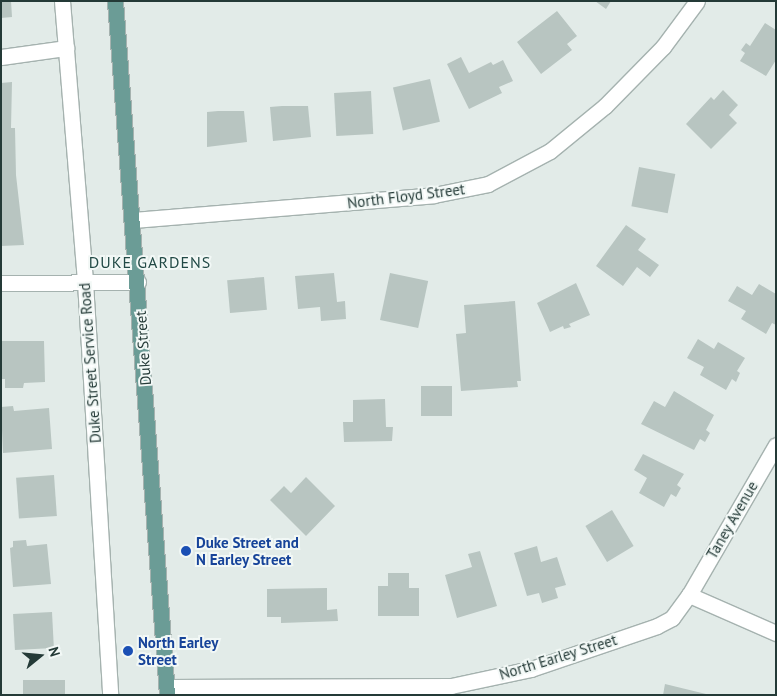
<!DOCTYPE html>
<html>
<head>
<meta charset="utf-8">
<style>
	body { margin:0 }
	#map { position:relative; width:777px; height:696px; overflow:hidden; background:#e2ebe8; font-family:"PT Sans",sans-serif }
	div>[style] { position:absolute }
	[style*='--x'] { left:calc(var(--x)*1px); top:calc(var(--y)*1px); width:calc(var(--w)*1px); rotate:calc(var(--a)*1deg) }
	.building>* { inset:0; background:#b8c5c1; transform-origin:0 0 }
	.roads { filter:drop-shadow(1px 0 #a5b2af) drop-shadow(-1px 0 #a5b2af) drop-shadow(0 1px #a5b2af) drop-shadow(0 -1px #a5b2af) }
	.street>* { height:15px; margin:-7.5px; padding:0 7.5px; transform-origin:7.5px; border-radius:7.5px; background:#fff }
	.primary>* { height:15px; margin:-7.5px; padding:0 7.5px; transform-origin:7.5px; border-radius:7.5px; background:#6b9c96 }
	.dots>* { width:14px; height:14px; translate:-50% -50%; box-sizing:border-box; border:2px solid #f2f8f6; border-radius:50% }
	span { translate:-50% -50%; white-space:nowrap; text-align:center; line-height:1.15; -webkit-text-stroke:4px #f2f8f6; paint-order:stroke }
	.street-label { font-size:15px; color:#243a37 }
	.transit-label { font-size:15px; color:#164399; font-weight:700 }
	.left { translate:0 -50%; text-align:left }
	.neighbourhood-label { font-size:16px; color:#224a46; letter-spacing:1px }
	.frame { position:absolute; inset:0; border:2px solid #243a37; pointer-events:none }
	.north { position:absolute; left:15px; top:631px; width:50px; height:50px; -webkit-text-stroke:4px #f2f8f6; paint-order:stroke; rotate:73deg; font-size:14px; font-weight:700; line-height:20px; text-align:center; color:#243a37 }
	.north::after { content:''; display:block; margin:auto; width:18px; height:22px; background:#243a37; clip-path:polygon(50% 0,100% 100%,50% 72%,0 100%) }
</style>
</head>
<body>
<div id="map">
	<div class="building">
		<i style="clip-path:polygon(1px 1px,11px 1px,12px 17px,1px 18px)"></i>
		<i style="clip-path:polygon(595px 1px,611px 1px,606px 9px)"></i>
		<i style="clip-path:polygon(557px 11px,577px 36px,567px 44px,572px 50px,541px 74px,517px 42px)"></i>
		<i style="clip-path:polygon(765px 23px,776px 30px,776px 60px,766px 76px,740px 61px,745px 53px,741px 50px,746px 43px,750px 46px)"></i>
		<i style="clip-path:polygon(461px 57px,469px 73px,491px 62px,493px 65px,503px 60px,513px 81px,499px 87px,502px 93px,469px 109px,447px 64px)"></i>
		<i style="left:430px;top:79px;width:44px;height:38px;rotate:77deg"></i>
		<i style="clip-path:polygon(12px 82px,11px 128px,15px 128px,16px 175px,24px 245px,1px 246px,1px 83px)"></i>
		<i style="clip-path:polygon(723px 90px,738px 105px,729px 115px,737px 123px,711px 149px,686px 124px,711px 97px,714px 100px)"></i>
		<i style="left:371px;top:91px;width:43px;height:37px;rotate:87deg"></i>
		<i style="clip-path:polygon(282px 106px,308px 106px,311px 137px,273px 141px,270px 107px)"></i>
		<i style="clip-path:polygon(218px 111px,244px 111px,247px 142px,207px 147px,207px 112px)"></i>
		<i style="left:639px;top:167px;width:37px;height:40px;rotate:11deg"></i>
		<i style="clip-path:polygon(626px 225px,646px 239px,638px 250px,659px 265px,650px 277px,637px 267px,623px 286px,596px 266px)"></i>
		<i style="clip-path:polygon(334px 273px,337px 302px,345px 301px,346px 319px,321px 321px,320px 307px,298px 309px,295px 276px)"></i>
		<i style="left:390px;top:273px;width:39px;height:48px;rotate:12deg"></i>
		<i style="left:264px;top:277px;width:33px;height:37px;rotate:85deg"></i>
		<i style="clip-path:polygon(576px 283px,590px 315px,569px 324px,571px 327px,564px 329px,563px 326px,550px 332px,537px 303px)"></i>
		<i style="clip-path:polygon(759px 284px,776px 294px,776px 325px,772px 323px,766px 334px,741px 319px,746px 311px,728px 301px,737px 286px,752px 295px)"></i>
		<i style="clip-path:polygon(515px 301px,521px 381px,517px 381px,518px 387px,461px 391px,456px 334px,466px 333px,464px 305px)"></i>
		<i style="clip-path:polygon(698px 339px,714px 349px,718px 342px,745px 358px,737px 371px,740px 373px,736px 382px,732px 379px,726px 390px,700px 375px,704px 367px,687px 358px)"></i>
		<i style="clip-path:polygon(1px 341px,44px 341px,45px 382px,24px 383px,23px 388px,5px 388px,5px 379px,1px 379px)"></i>
		<i style="left:452px;top:386px;width:30px;height:31px;rotate:90deg"></i>
		<i style="clip-path:polygon(674px 391px,714px 415px,706px 430px,710px 433px,705px 442px,700px 439px,694px 450px,641px 424px,654px 401px,665px 407px)"></i>
		<i style="clip-path:polygon(385px 399px,386px 427px,393px 427px,392px 441px,344px 442px,343px 422px,353px 422px,353px 400px)"></i>
		<i style="clip-path:polygon(13px 406px,14px 411px,49px 408px,52px 449px,3px 453px,1px 407px)"></i>
		<i style="clip-path:polygon(643px 454px,684px 474px,677px 485px,681px 488px,676px 497px,671px 494px,664px 507px,639px 493px,647px 478px,634px 470px)"></i>
		<i style="left:54px;top:475px;width:41px;height:38px;rotate:86deg"></i>
		<i style="clip-path:polygon(306px 477px,335px 506px,306px 536px,270px 500px,284px 486px,291px 493px)"></i>
		<i style="left:612px;top:510px;width:42px;height:31px;rotate:59deg"></i>
		<i style="clip-path:polygon(26px 540px,27px 546px,47px 544px,51px 584px,13px 587px,10px 548px,13px 547px,13px 541px)"></i>
		<i style="clip-path:polygon(537px 546px,541px 562px,557px 557px,566px 585px,555px 588px,558px 598px,542px 603px,539px 593px,527px 596px,514px 553px)"></i>
		<i style="clip-path:polygon(480px 551px,497px 606px,457px 618px,445px 575px,472px 567px,468px 554px)"></i>
		<i style="clip-path:polygon(388px 573px,409px 573px,409px 588px,419px 588px,419px 616px,378px 616px,378px 586px,388px 586px)"></i>
		<i style="clip-path:polygon(327px 588px,327px 610px,337px 609px,338px 621px,281px 623px,281px 617px,267px 617px,267px 589px)"></i>
		<i style="left:52px;top:612px;width:36px;height:39px;rotate:87deg"></i>
		<i style="left:65px;top:680px;width:15px;height:42px;rotate:90deg"></i>
		<i style="clip-path:polygon(665px 684px,706px 694px,706px 695px,663px 695px)"></i>
	</div>
	<div class="roads">
		<div class="street">
			<i style="--x:62;--y:1;--w:282;--a:85.3"></i>
			<i style="--x:85;--y:282;--w:414;--a:86.5"></i>
			<i style="--x:1;--y:57;--w:66;--a:-7.9"></i>
			<i style="--x:133;--y:220;--w:302;--a:-4.7"></i>
			<i style="--x:434;--y:195;--w:55;--a:-11.5"></i>
			<i style="--x:488;--y:184;--w:70;--a:-28"></i>
			<i style="--x:550;--y:151;--w:71;--a:-39.3"></i>
			<i style="--x:605;--y:106;--w:83;--a:-45.5"></i>
			<i style="--x:663;--y:47;--w:57;--a:-53.5"></i>
			<i style="--x:1;--y:283;--w:137;--a:-0.4"></i>
			<i style="--x:689;--y:595;--w:95;--a:23.6"></i>
			<i style="--x:167;--y:687;--w:284;--a:-0.2"></i>
			<i style="--x:451;--y:686;--w:82;--a:-12"></i>
			<i style="--x:531;--y:669;--w:133;--a:-18.8"></i>
			<i style="--x:657;--y:626;--w:17;--a:-28"></i>
			<i style="--x:672;--y:618;--w:29;--a:-54"></i>
			<i style="--x:689;--y:595;--w:173;--a:-59.9"></i>
		</div>
		<div class="primary">
			<i style="--x:115;--y:1;--w:696;--a:85.71"></i>
		</div>
	</div>
	<div class="dots">
		<i style="left:186px;top:551px;background:#1a4fb4"></i>
		<i style="left:128px;top:651px;background:#1a4fb4"></i>
	</div>
	<div class="street-label">
		<span style="left:406px;top:196px;rotate:-7deg">North Floyd Street</span>
		<span style="left:143px;top:348px;rotate:-94deg">Duke Street</span>
		<span style="left:90px;top:363px;rotate:-94deg">Duke Street Service Road</span>
		<span style="left:732px;top:520px;rotate:-60deg">Taney Avenue</span>
		<span style="left:558px;top:657px;rotate:-17deg">North Earley Street</span>
	</div>
	<div class="transit-label">
		<span class="left" style="left:196px;top:551px">Duke Street and<br>N Earley Street</span>
		<span class="left" style="left:138px;top:651px">North Earley<br>Street</span>
	</div>
	<div class="neighbourhood-label">
		<span style="left:150px;top:262px">DUKE GARDENS</span>
	</div>
	<div class="frame"></div>
	<div class="north">N</div>
</div>
</body>
</html>
